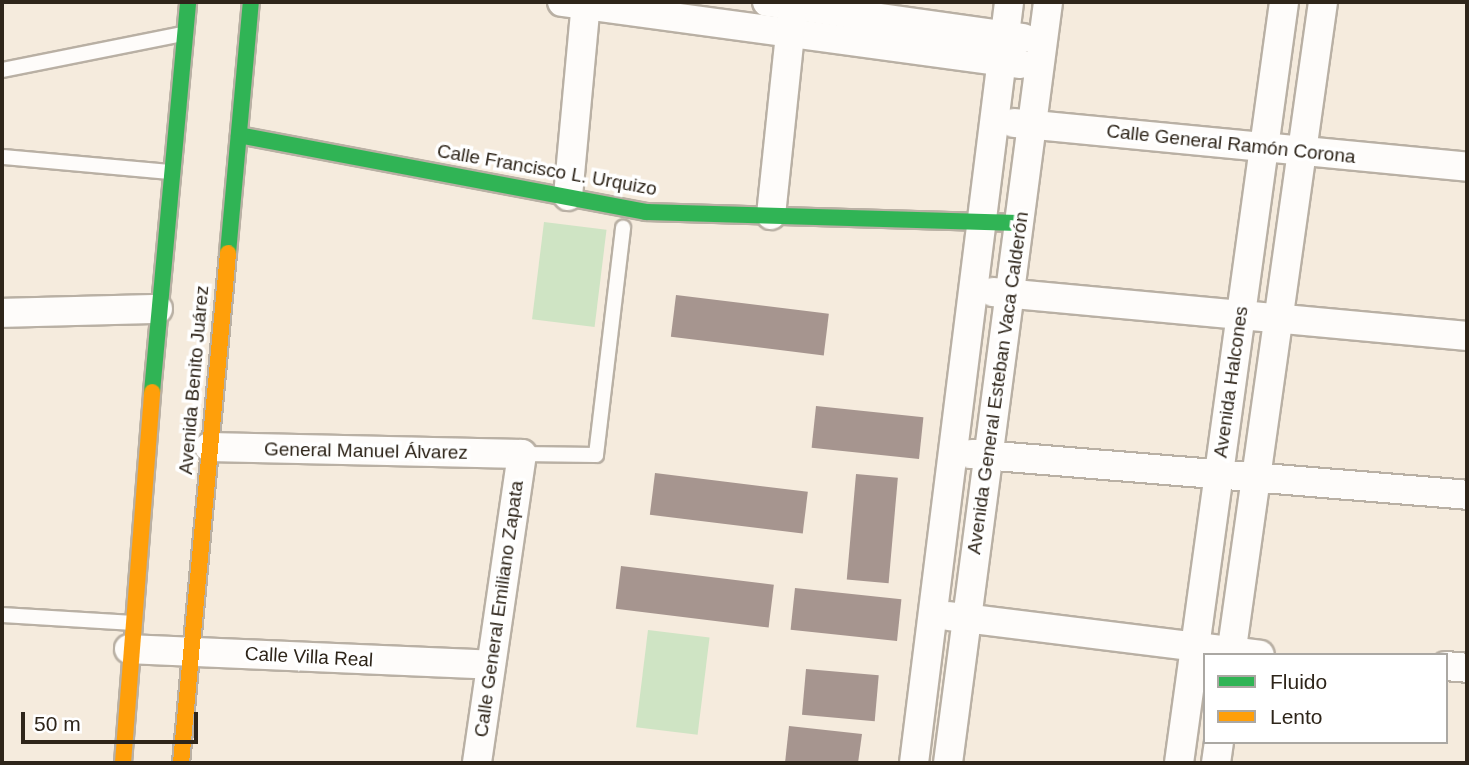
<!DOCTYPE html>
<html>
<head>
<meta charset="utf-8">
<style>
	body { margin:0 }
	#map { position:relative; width:1469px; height:765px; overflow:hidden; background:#f5ebdd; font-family:Helvetica,sans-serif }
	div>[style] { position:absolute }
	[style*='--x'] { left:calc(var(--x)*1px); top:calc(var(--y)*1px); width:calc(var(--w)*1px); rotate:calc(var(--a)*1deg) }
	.green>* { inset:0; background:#cfe4c4; transform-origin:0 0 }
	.building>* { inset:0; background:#a6958f; transform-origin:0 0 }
	.roads { filter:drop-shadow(2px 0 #b9b0a4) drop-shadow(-2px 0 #b9b0a4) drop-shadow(0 2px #b9b0a4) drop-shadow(0 -2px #b9b0a4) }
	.lane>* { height:14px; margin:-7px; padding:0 7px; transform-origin:7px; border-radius:7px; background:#fefcfa }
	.street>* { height:28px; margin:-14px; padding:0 14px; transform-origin:14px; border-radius:14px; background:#fefcfa }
	.fast>* { height:16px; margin:-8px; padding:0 8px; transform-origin:8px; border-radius:8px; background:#30b455 }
	.slow>* { height:16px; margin:-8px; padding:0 8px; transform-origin:8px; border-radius:8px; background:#ff9f0a }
	span { translate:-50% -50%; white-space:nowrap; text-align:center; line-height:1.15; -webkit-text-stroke:7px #fff; paint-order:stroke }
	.street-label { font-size:19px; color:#2e251a }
	.frame { position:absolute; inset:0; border:4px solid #2e251a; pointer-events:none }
	.legend { position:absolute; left:1203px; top:653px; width:245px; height:91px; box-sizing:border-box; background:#fff; border:2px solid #aba8a3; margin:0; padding:9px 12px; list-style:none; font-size:21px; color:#2e251a }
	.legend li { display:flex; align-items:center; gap:14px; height:35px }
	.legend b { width:35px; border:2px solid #aba8a3 }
	.scale { position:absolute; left:21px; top:712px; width:177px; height:32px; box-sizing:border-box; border:4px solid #2e251a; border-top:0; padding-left:9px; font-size:21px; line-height:24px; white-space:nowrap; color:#2e251a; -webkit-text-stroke:5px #fff; paint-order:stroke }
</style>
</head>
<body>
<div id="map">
	<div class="green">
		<i style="left:544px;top:222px;width:63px;height:98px;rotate:7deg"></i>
		<i style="left:648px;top:630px;width:62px;height:98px;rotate:7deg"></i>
	</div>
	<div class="building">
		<i style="left:676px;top:295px;width:154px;height:42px;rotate:7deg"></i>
		<i style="left:816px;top:406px;width:108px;height:42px;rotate:6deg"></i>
		<i style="left:655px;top:473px;width:154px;height:42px;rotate:7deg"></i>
		<i style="left:856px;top:474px;width:42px;height:106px;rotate:5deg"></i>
		<i style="left:621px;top:566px;width:154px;height:43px;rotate:7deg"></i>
		<i style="left:795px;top:588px;width:107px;height:42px;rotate:6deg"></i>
		<i style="left:806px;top:669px;width:73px;height:46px;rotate:5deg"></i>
		<i style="clip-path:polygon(789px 726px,862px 734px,858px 763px,785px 763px)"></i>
	</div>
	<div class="roads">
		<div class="lane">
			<i style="--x:2;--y:70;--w:184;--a:-11.3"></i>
			<i style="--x:4;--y:157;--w:165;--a:5.2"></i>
			<i style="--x:522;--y:454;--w:74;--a:0.8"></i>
			<i style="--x:596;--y:455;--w:229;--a:-83.2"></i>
			<i style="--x:2;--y:615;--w:129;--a:3.5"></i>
		</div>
		<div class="street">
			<i style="--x:562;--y:2;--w:463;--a:7.7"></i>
			<i style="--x:767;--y:2;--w:259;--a:8"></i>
			<i style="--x:1014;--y:123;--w:455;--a:5.5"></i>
			<i style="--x:568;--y:196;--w:195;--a:-84.7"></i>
			<i style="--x:771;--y:215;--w:201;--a:-84"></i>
			<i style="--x:993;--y:292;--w:476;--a:5.3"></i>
			<i style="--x:2;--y:313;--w:156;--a:-1.5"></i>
			<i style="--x:209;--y:447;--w:313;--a:1.3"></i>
			<i style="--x:522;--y:454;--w:312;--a:98.3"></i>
			<i style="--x:971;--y:454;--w:498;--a:4.7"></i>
			<i style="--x:949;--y:616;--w:313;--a:7.1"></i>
			<i style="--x:129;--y:649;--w:361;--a:2.5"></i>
			<i style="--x:1231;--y:655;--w:659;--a:-81.98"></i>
			<i style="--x:1446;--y:666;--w:21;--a:5"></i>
			<i style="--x:914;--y:763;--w:767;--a:-82.88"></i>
			<i style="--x:948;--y:763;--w:768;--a:-82.51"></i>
			<i style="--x:1179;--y:763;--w:768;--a:-82.14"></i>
			<i style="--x:1216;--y:763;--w:21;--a:-82"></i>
		</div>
		<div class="fast">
			<i style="--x:239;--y:135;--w:414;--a:10.7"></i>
			<i style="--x:646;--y:212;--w:373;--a:1.7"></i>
			<i style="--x:228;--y:253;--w:252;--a:-84.8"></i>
			<i style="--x:152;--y:392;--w:392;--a:-84.7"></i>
		</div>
		<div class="slow">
			<i style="--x:123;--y:763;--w:372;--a:-85.5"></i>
			<i style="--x:181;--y:763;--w:512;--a:-84.73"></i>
		</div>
	</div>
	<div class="street-label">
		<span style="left:1231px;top:144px;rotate:6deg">Calle General Ramón Corona</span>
		<span style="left:547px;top:170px;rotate:10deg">Calle Francisco L. Urquizo</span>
		<span style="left:194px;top:380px;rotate:-85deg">Avenida Benito Juárez</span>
		<span style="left:1231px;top:382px;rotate:-82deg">Avenida Halcones</span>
		<span style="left:998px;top:383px;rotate:-82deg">Avenida General Esteban Vaca Calderón</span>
		<span style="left:366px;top:451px;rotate:1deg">General Manuel Álvarez</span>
		<span style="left:499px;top:609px;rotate:-82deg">Calle General Emiliano Zapata</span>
		<span style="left:309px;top:657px;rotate:3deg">Calle Villa Real</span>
	</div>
	<div class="frame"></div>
	<ul class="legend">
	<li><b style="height:9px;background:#30b455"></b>Fluido</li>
	<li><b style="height:9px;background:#ff9f0a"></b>Lento</li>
	</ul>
	<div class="scale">50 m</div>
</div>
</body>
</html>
